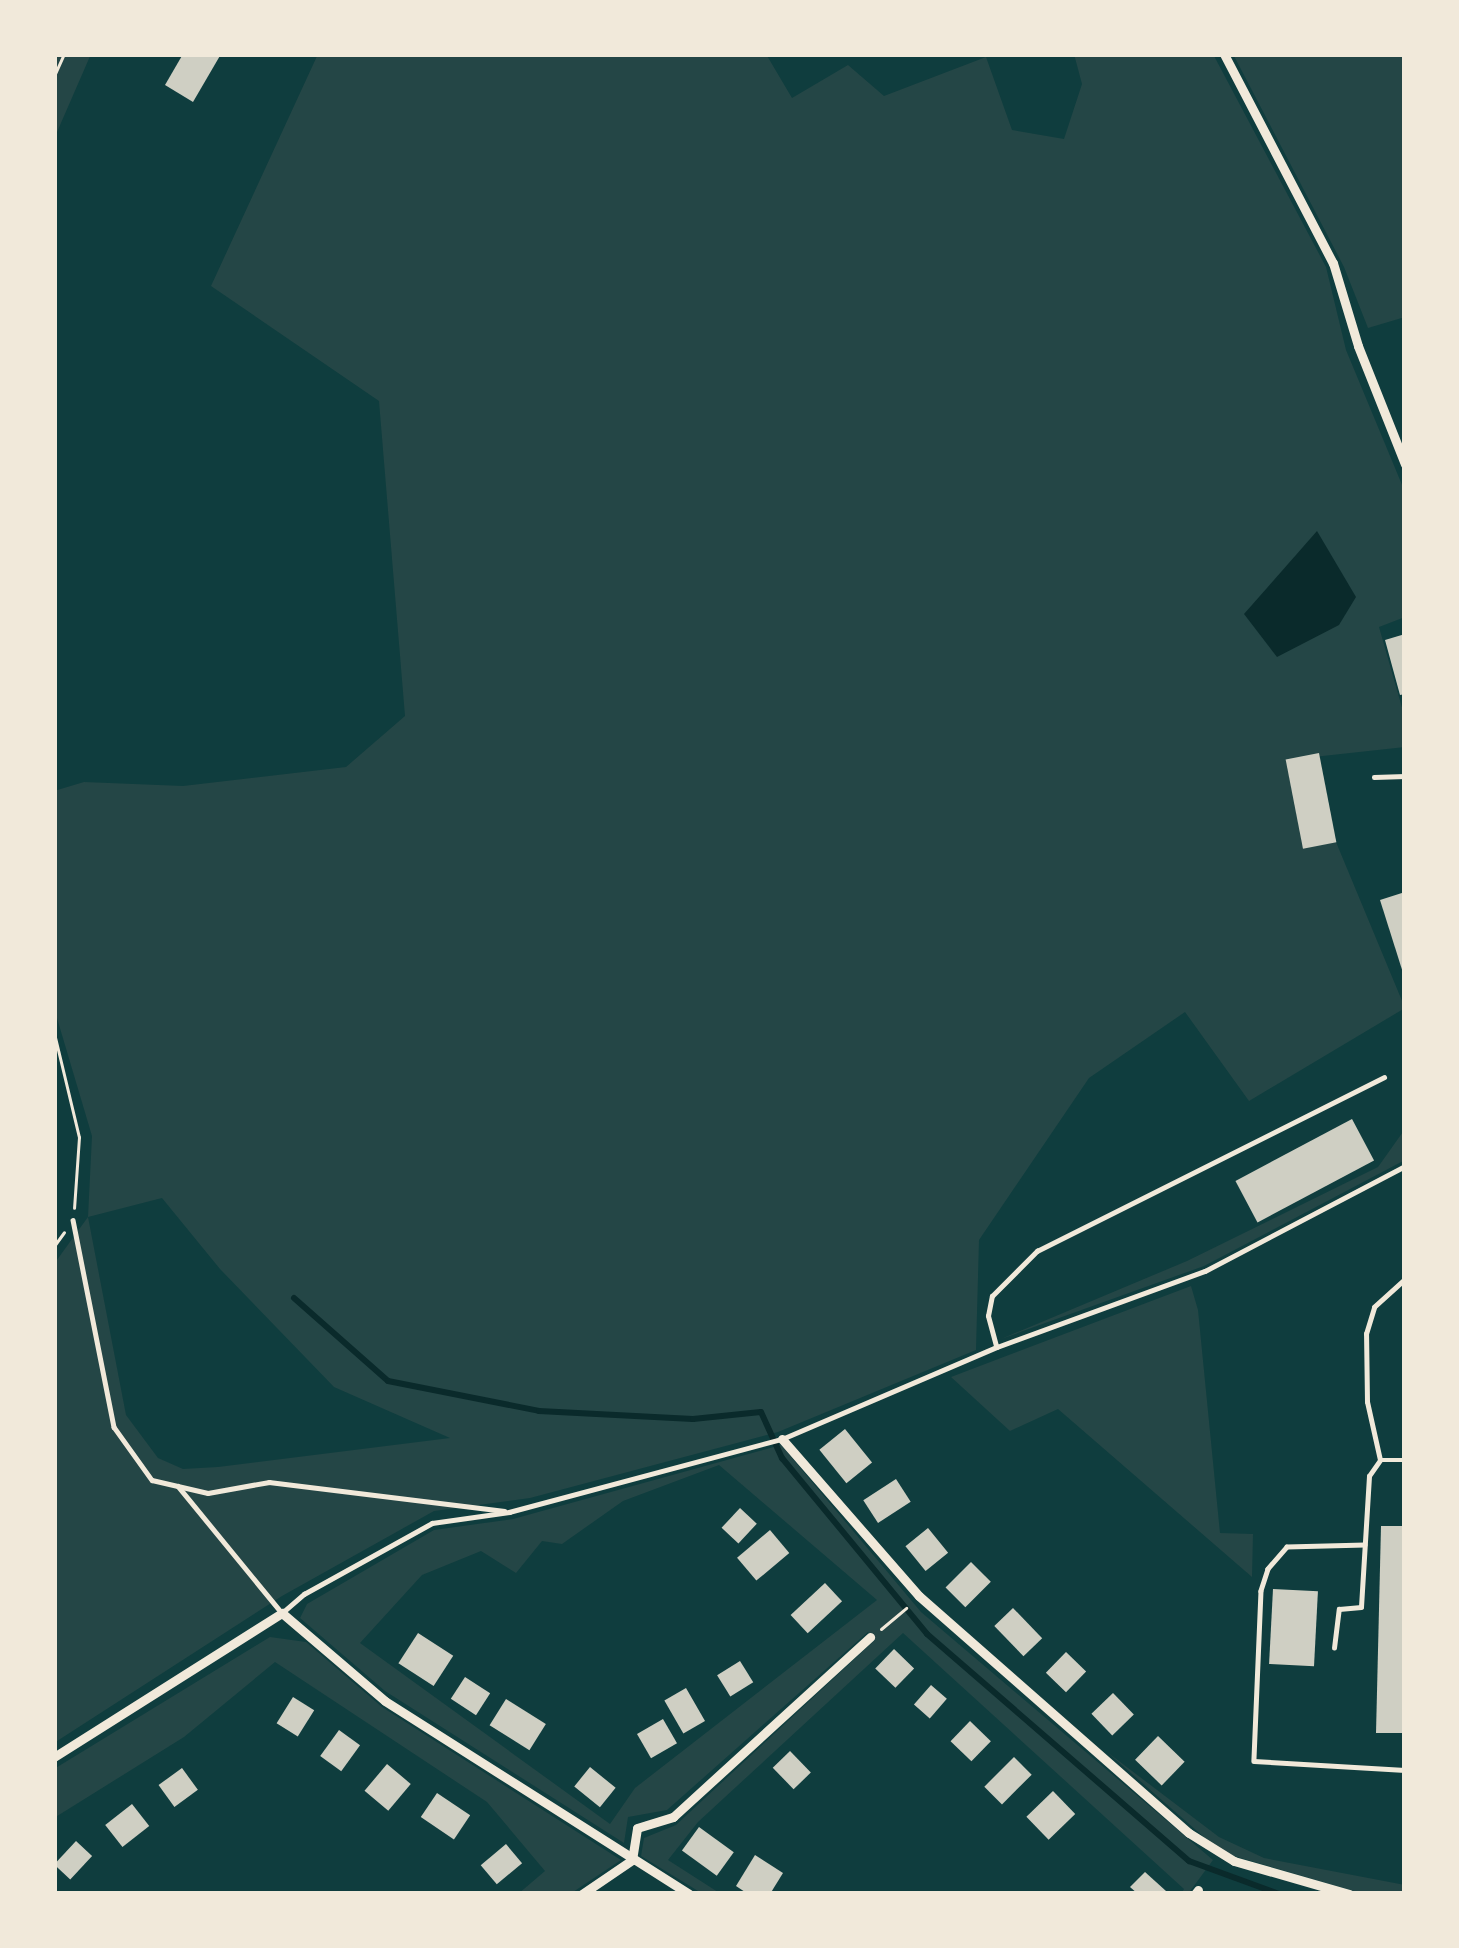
<!DOCTYPE html>
<html>
<head>
<meta charset="utf-8">
<style>
	body { margin:0 }
	#map { position:relative; width:1459px; height:1948px; overflow:hidden; background:#0f3d3e; font-family:"Source Sans 3",sans-serif }
	div>[style] { position:absolute }
	[style*='--x'] { left:calc(var(--x)*1px); top:calc(var(--y)*1px); width:calc(var(--w)*1px); rotate:calc(var(--a)*1deg) }
	.green>* { inset:0; background:#244646 }
	.water>* { inset:0; background:#0a2a2b }
	.stream>* { height:6px; margin:-3px; padding:0 3px; transform-origin:3px; border-radius:3px; background:#0a2a2b }
	.building>* { inset:0; background:#cfcfc3; transform-origin:0 0 }
	.path>* { height:3px; margin:-1.5px; padding:0 1.5px; transform-origin:1.5px; border-radius:1.5px; background:#f1e9da }
	.service>* { height:4.5px; margin:-2.25px; padding:0 2.25px; transform-origin:2.25px; border-radius:2.25px; background:#f1e9da }
	.minor>* { height:9px; margin:-4.5px; padding:0 4.5px; transform-origin:4.5px; border-radius:4.5px; background:#f1e9da }
	span { translate:-50% -50%; white-space:nowrap; text-align:center; line-height:1.15; -webkit-text-stroke:12px #f1e9da; paint-order:stroke }
	.frame { position:absolute; inset:0; border:57px solid #f1e9da; pointer-events:none }
</style>
</head>
<body>
<div id="map">
	<div class="green">
		<i style="clip-path:polygon(54px 54px,91px 54px,54px 139px)"></i>
		<i style="clip-path:polygon(evenodd,318px 54px,766px 54px,792px 98px,848px 65px,884px 96px,986px 57px,1012px 130px,1064px 139px,1082px 84px,1074px 54px,1213px 54px,1326px 267px,1346px 350px,1405px 492px,1405px 617px,1379px 627px,1405px 718px,1405px 747px,1286px 760px,1304px 848px,1336px 842px,1405px 1008px,1249px 1101px,1185px 1012px,1089px 1078px,979px 1240px,976px 1350px,778px 1432px,530px 1498px,434px 1511px,282px 1596px,54px 1743px,54px 1264px,88px 1217px,92px 1136px,54px 1008px,54px 791px,84px 782px,183px 786px,346px 767px,405px 716px,379px 401px,211px 286px,318px 54px,162px 1198px,220px 1269px,334px 1387px,450px 1438px,218px 1467px,183px 1469px,158px 1458px,126px 1415px,88px 1217px,162px 1198px)"></i>
		<i style="clip-path:polygon(1233px 54px,1405px 54px,1405px 317px,1368px 328px,1344px 267px)"></i>
		<i style="clip-path:polygon(1405px 1129px,1405px 1160px,1204px 1266px,1001px 1339px,1187px 1261px,1378px 1167px)"></i>
		<i style="clip-path:polygon(1191px 1286px,1198px 1310px,1220px 1533px,1253px 1534px,1252px 1577px,1058px 1409px,1010px 1431px,951px 1377px)"></i>
		<i style="clip-path:polygon(evenodd,781px 1445px,921px 1612px,1213px 1860px,1188px 1894px,1181px 1894px,1184px 1889px,903px 1633px,698px 1822px,668px 1860px,721px 1894px,703px 1894px,641px 1856px,644px 1838px,676px 1825px,875px 1640px,868px 1632px,667px 1810px,628px 1817px,624px 1843px,385px 1691px,300px 1618px,307px 1604px,434px 1530px,513px 1519px,781px 1445px,719px 1465px,877px 1600px,635px 1788px,610px 1824px,360px 1643px,422px 1575px,481px 1551px,516px 1573px,542px 1541px,562px 1544px,623px 1501px,719px 1465px)"></i>
		<i style="clip-path:polygon(270px 1637px,306px 1642px,382px 1707px,621px 1860px,570px 1894px,518px 1894px,545px 1871px,487px 1802px,275px 1662px,184px 1737px,54px 1818px,54px 1769px)"></i>
		<i style="clip-path:polygon(1107px 1752px,1219px 1837px,1264px 1858px,1405px 1885px,1405px 1894px,1364px 1894px,1234px 1856px,1213px 1845px)"></i>
	</div>
	<div class="water">
		<i style="clip-path:polygon(1317px 531px,1356px 597px,1339px 625px,1277px 657px,1244px 614px)"></i>
	</div>
	<div class="stream">
		<i style="--x:294;--y:1298;--w:125;--a:41.4"></i>
		<i style="--x:388;--y:1381;--w:154;--a:11.2"></i>
		<i style="--x:539;--y:1411;--w:154;--a:3"></i>
		<i style="--x:693;--y:1419;--w:68;--a:-5.9"></i>
		<i style="--x:761;--y:1412;--w:51;--a:65.5"></i>
		<i style="--x:782;--y:1458;--w:228;--a:50.5"></i>
		<i style="--x:927;--y:1634;--w:347;--a:40.9"></i>
		<i style="--x:1189;--y:1861;--w:96;--a:20.1"></i>
	</div>
	<div class="building">
		<i style="clip-path:polygon(183px 54px,221px 54px,193px 102px,165px 85px)"></i>
		<i style="clip-path:polygon(1405px 634px,1405px 694px,1400px 695px,1385px 640px)"></i>
		<i style="left:1319px;top:753px;width:91px;height:34px;rotate:79deg"></i>
		<i style="clip-path:polygon(1405px 892px,1405px 976px,1404px 976px,1380px 900px)"></i>
		<i style="left:1352px;top:1119px;width:47px;height:132px;rotate:62deg"></i>
		<i style="left:845px;top:1429px;width:43px;height:33px;rotate:51deg"></i>
		<i style="left:896px;top:1479px;width:27px;height:39px;rotate:57deg"></i>
		<i style="left:740px;top:1508px;width:23px;height:27px;rotate:43deg"></i>
		<i style="clip-path:polygon(1381px 1526px,1405px 1526px,1405px 1733px,1376px 1733px)"></i>
		<i style="left:928px;top:1528px;width:32px;height:29px;rotate:51deg"></i>
		<i style="left:770px;top:1530px;width:30px;height:43px;rotate:50deg"></i>
		<i style="left:971px;top:1562px;width:28px;height:36px;rotate:45deg"></i>
		<i style="left:825px;top:1583px;width:25px;height:47px;rotate:47deg"></i>
		<i style="left:1273px;top:1589px;width:45px;height:75px;rotate:3deg"></i>
		<i style="left:1013px;top:1608px;width:42px;height:26px;rotate:46deg"></i>
		<i style="left:418px;top:1633px;width:42px;height:36px;rotate:33deg"></i>
		<i style="left:894px;top:1649px;width:28px;height:27px;rotate:44deg"></i>
		<i style="left:1066px;top:1652px;width:28px;height:29px;rotate:44deg"></i>
		<i style="left:740px;top:1661px;width:25px;height:27px;rotate:58deg"></i>
		<i style="left:465px;top:1677px;width:30px;height:26px;rotate:33deg"></i>
		<i style="left:931px;top:1685px;width:21px;height:26px;rotate:41deg"></i>
		<i style="left:686px;top:1688px;width:38px;height:25px;rotate:60deg"></i>
		<i style="left:1113px;top:1693px;width:30px;height:30px;rotate:46deg"></i>
		<i style="left:293px;top:1697px;width:25px;height:31px;rotate:32deg"></i>
		<i style="left:506px;top:1699px;width:47px;height:31px;rotate:32deg"></i>
		<i style="left:663px;top:1719px;width:28px;height:30px;rotate:60deg"></i>
		<i style="left:970px;top:1721px;width:29px;height:28px;rotate:44deg"></i>
		<i style="left:339px;top:1730px;width:26px;height:32px;rotate:36deg"></i>
		<i style="left:1158px;top:1736px;width:37px;height:33px;rotate:44deg"></i>
		<i style="left:790px;top:1751px;width:30px;height:24px;rotate:46deg"></i>
		<i style="left:1014px;top:1757px;width:25px;height:42px;rotate:45deg"></i>
		<i style="left:387px;top:1764px;width:31px;height:35px;rotate:40deg"></i>
		<i style="left:590px;top:1767px;width:33px;height:25px;rotate:39deg"></i>
		<i style="left:182px;top:1768px;width:27px;height:29px;rotate:54deg"></i>
		<i style="left:1053px;top:1791px;width:32px;height:37px;rotate:46deg"></i>
		<i style="left:437px;top:1793px;width:40px;height:29px;rotate:34deg"></i>
		<i style="left:132px;top:1804px;width:28px;height:34px;rotate:52deg"></i>
		<i style="left:699px;top:1827px;width:43px;height:29px;rotate:36deg"></i>
		<i style="left:76px;top:1841px;width:22px;height:32px;rotate:43deg"></i>
		<i style="left:506px;top:1844px;width:25px;height:33px;rotate:50deg"></i>
		<i style="clip-path:polygon(755px 1855px,783px 1873px,770px 1894px,748px 1894px,736px 1886px)"></i>
		<i style="clip-path:polygon(1145px 1872px,1166px 1891px,1163px 1894px,1138px 1894px,1130px 1887px)"></i>
	</div>
	<div class="path">
		<i style="--x:54;--y:76;--w:24;--a:-66"></i>
		<i style="--x:54;--y:1033;--w:107;--a:76.5"></i>
		<i style="--x:79;--y:1137;--w:71;--a:94"></i>
		<i style="--x:54;--y:1246;--w:17;--a:-54"></i>
		<i style="--x:881;--y:1629;--w:33;--a:-40"></i>
	</div>
	<div class="service">
		<i style="--x:903;--y:54;--w:9;--a:0"></i>
		<i style="--x:1374;--y:777;--w:31;--a:-2"></i>
		<i style="--x:73;--y:1220;--w:211;--a:78.8"></i>
		<i style="--x:114;--y:1427;--w:65;--a:54.4"></i>
		<i style="--x:152;--y:1480;--w:57;--a:13.1"></i>
		<i style="--x:208;--y:1493;--w:62;--a:-10.2"></i>
		<i style="--x:269;--y:1482;--w:237;--a:7"></i>
		<i style="--x:996;--y:1346;--w:31;--a:-105"></i>
		<i style="--x:988;--y:1316;--w:20;--a:-79"></i>
		<i style="--x:992;--y:1296;--w:64;--a:-45"></i>
		<i style="--x:1037;--y:1251;--w:388;--a:-26.6"></i>
		<i style="--x:1380;--y:1460;--w:59;--a:-102.6"></i>
		<i style="--x:1367;--y:1402;--w:68;--a:-90.8"></i>
		<i style="--x:1366;--y:1334;--w:28;--a:-73"></i>
		<i style="--x:1374;--y:1307;--w:42;--a:-42.1"></i>
		<i style="--x:178;--y:1486;--w:164;--a:50.7"></i>
		<i style="--x:282;--y:1613;--w:29;--a:-41"></i>
		<i style="--x:304;--y:1594;--w:146;--a:-29"></i>
		<i style="--x:432;--y:1523;--w:78;--a:-8.1"></i>
		<i style="--x:509;--y:1512;--w:283;--a:-15"></i>
		<i style="--x:782;--y:1439;--w:234;--a:-23.2"></i>
		<i style="--x:997;--y:1347;--w:221;--a:-20.1"></i>
		<i style="--x:1205;--y:1271;--w:226;--a:-27.7"></i>
		<i style="--x:1365;--y:1545;--w:78;--a:178.5"></i>
		<i style="--x:1287;--y:1547;--w:29;--a:131"></i>
		<i style="--x:1268;--y:1569;--w:23;--a:108"></i>
		<i style="--x:1261;--y:1591;--w:170;--a:92.4"></i>
		<i style="--x:1254;--y:1761;--w:151;--a:3.4"></i>
		<i style="--x:1334;--y:1648;--w:39;--a:-83"></i>
		<i style="--x:1339;--y:1609;--w:22;--a:-5"></i>
		<i style="--x:1361;--y:1607;--w:131;--a:-86.5"></i>
		<i style="--x:1369;--y:1476;--w:19;--a:-55"></i>
		<i style="--x:1380;--y:1460;--w:25;--a:0"></i>
	</div>
	<div class="minor">
		<i style="--x:1224;--y:54;--w:236;--a:62.5"></i>
		<i style="--x:1333;--y:263;--w:87;--a:73.2"></i>
		<i style="--x:1358;--y:346;--w:127;--a:68.3"></i>
		<i style="--x:782;--y:1439;--w:208;--a:48.9"></i>
		<i style="--x:919;--y:1596;--w:359;--a:41.3"></i>
		<i style="--x:1189;--y:1833;--w:53;--a:31.9"></i>
		<i style="--x:1234;--y:1861;--w:120;--a:16"></i>
		<i style="--x:54;--y:1757;--w:270;--a:-32.3"></i>
		<i style="--x:282;--y:1613;--w:135;--a:40.5"></i>
		<i style="--x:385;--y:1701;--w:360;--a:32.4"></i>
		<i style="--x:582;--y:1894;--w:60;--a:-34.2"></i>
		<i style="--x:632;--y:1860;--w:32;--a:-81"></i>
		<i style="--x:637;--y:1828;--w:38;--a:-17"></i>
		<i style="--x:673;--y:1817;--w:267;--a:-42.4"></i>
		<i style="--x:1195;--y:1894;--w:5;--a:-53"></i>
	</div>
	<div class="frame"></div>
</div>
</body>
</html>
